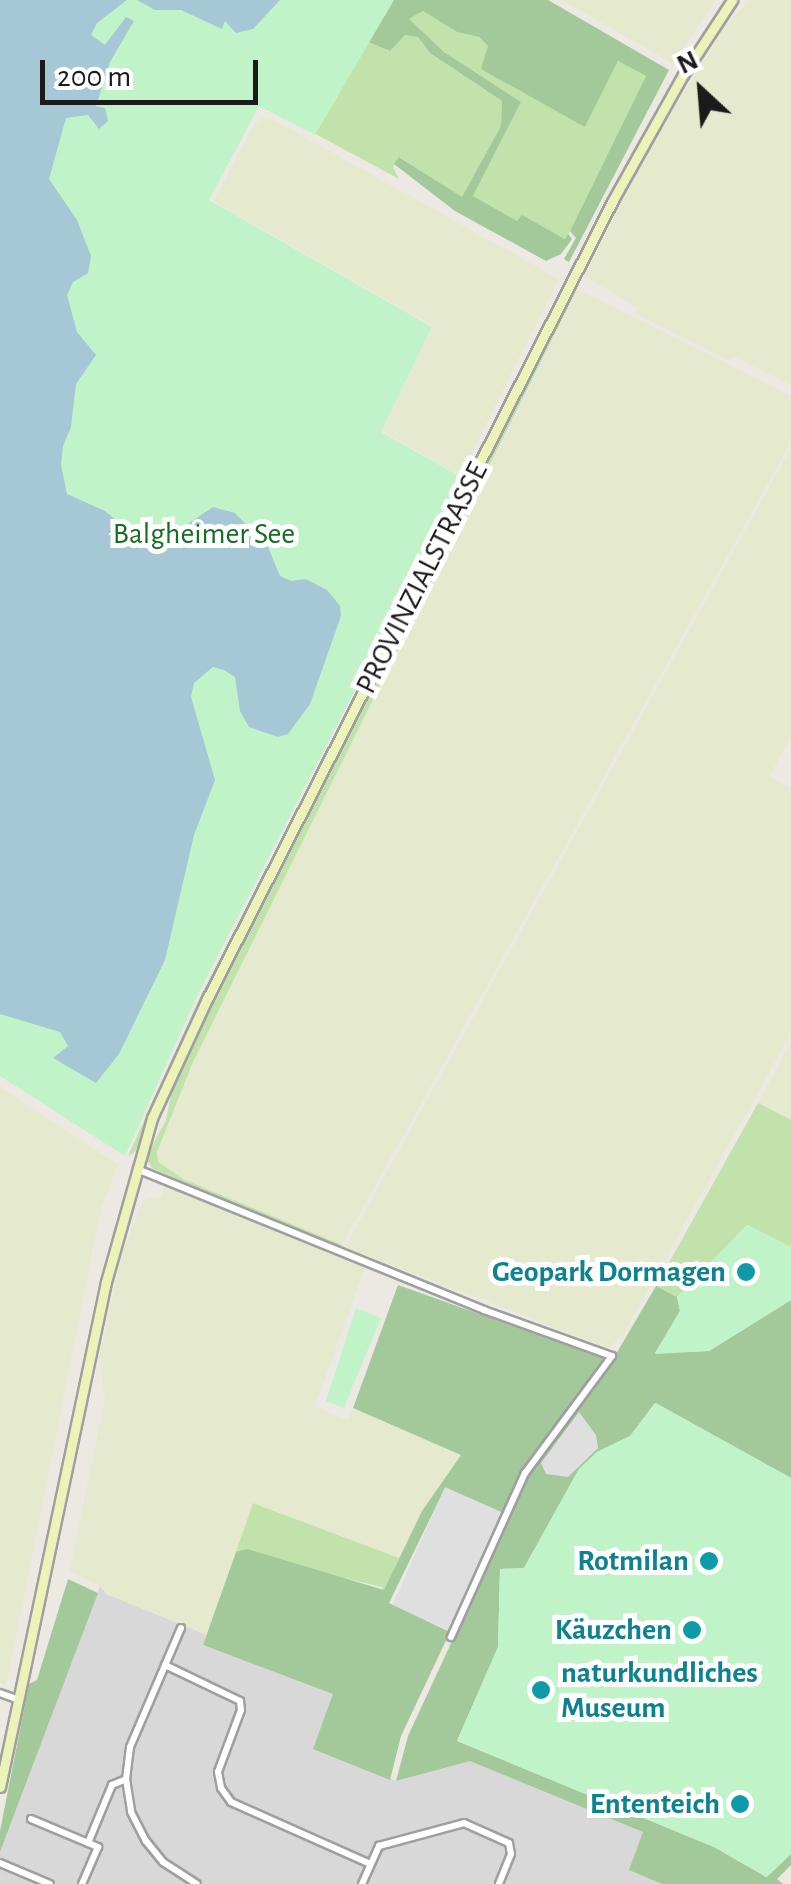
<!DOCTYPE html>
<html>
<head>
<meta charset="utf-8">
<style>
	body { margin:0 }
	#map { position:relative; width:791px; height:1884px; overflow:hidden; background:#ece9e2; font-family:"Alegreya Sans",sans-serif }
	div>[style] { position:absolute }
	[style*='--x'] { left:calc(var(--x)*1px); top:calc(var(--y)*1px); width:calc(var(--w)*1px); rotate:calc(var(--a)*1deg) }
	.residential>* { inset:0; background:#d9d8d8 }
	.farmland>* { inset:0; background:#e5e9ce }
	.grass>* { inset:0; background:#c1e2ab }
	.forest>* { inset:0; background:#a3c89a }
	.park>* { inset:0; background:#c1f3c9 }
	.parking>* { inset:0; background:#dfdfdf; transform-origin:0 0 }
	.water>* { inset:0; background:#a5c7d6 }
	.roads { filter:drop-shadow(2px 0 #9f9f9f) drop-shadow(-2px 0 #9f9f9f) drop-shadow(0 2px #9f9f9f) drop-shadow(0 -2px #9f9f9f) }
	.street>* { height:6px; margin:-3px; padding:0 3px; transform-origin:3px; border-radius:3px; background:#fff }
	.secondary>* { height:9px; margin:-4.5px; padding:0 4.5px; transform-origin:4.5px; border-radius:4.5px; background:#ebf3b9 }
	.dots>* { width:28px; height:28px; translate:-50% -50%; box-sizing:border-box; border:5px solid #fff; border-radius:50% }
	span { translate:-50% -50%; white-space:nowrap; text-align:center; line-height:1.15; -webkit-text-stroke:10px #fff; paint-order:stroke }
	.park-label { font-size:30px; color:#156e24 }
	.street-label { font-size:30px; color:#1b1b1b }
	.culture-label { font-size:30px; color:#0d838f; font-weight:700 }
	.right { translate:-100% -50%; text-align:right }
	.left { translate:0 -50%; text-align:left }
	.north { position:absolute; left:651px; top:40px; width:100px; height:100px; -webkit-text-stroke:8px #fff; paint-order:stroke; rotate:334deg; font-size:28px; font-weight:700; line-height:40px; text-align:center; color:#1b1b1b }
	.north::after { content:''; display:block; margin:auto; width:35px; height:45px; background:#1b1b1b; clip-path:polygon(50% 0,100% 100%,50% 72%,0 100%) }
	.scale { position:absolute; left:40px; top:60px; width:218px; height:45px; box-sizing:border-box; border:5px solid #1b1b1b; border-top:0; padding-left:12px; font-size:30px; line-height:35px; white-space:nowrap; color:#1b1b1b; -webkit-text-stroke:8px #fff; paint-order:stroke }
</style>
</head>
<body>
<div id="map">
	<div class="residential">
		<i style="clip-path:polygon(100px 1586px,107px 1594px,207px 1635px,203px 1645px,334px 1694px,314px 1748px,396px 1781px,470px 1760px,644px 1832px,630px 1870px,662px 1884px,0 1884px,0 1852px)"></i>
	</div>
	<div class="farmland">
		<i style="clip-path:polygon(562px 0,716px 0,672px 63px)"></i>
		<i style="clip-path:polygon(749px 0,791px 0,791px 385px,733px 356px,729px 361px,635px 313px,638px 308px,583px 275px,646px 147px,650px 148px,724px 28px)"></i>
		<i style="clip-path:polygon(270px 118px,559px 279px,460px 476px,382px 431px,433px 326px,213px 201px,254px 126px,260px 119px)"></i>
		<i style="clip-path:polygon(577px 289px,791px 396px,791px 442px,342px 1245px,183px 1179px,157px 1162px,157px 1152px,193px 1062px)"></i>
		<i style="clip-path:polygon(791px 448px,791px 736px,769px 777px,791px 788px,791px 1033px,622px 1336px,608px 1348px,345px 1247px)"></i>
		<i style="clip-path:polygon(791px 1042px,791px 1120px,758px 1103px)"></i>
		<i style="clip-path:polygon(0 1087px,118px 1164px,101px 1209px,6px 1685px,0 1683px)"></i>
		<i style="clip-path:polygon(164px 1188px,190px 1192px,365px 1267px,315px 1407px,348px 1420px,353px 1408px,461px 1454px,422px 1511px,399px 1558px,253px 1503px,207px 1635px,106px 1594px,104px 1588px,70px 1571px,105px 1399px,99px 1358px,123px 1250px,144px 1200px,162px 1196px)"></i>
	</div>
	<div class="grass">
		<i style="clip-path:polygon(320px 9px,389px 51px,405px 35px,418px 37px,430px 53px,502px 101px,501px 126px,462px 198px,400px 157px,393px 167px,399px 179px,262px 105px)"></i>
		<i style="clip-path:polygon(423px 11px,457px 32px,478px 37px,585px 127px,618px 61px,646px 76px,566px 239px,522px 216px,518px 222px,473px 196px,521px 102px,444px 52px,408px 19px)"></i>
		<i style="clip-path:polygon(577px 289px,193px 1062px,157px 1152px,158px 1162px,183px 1179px,342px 1245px,339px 1248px,183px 1182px,152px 1168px,146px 1158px,166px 1120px,173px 1085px,210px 1000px,571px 292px)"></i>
		<i style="clip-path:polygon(479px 454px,203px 995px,135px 1152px,128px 1156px,201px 995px)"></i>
		<i style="clip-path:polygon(758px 1103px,791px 1120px,791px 1247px,747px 1225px,677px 1297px,656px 1286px)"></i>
		<i style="clip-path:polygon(253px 1503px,399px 1558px,384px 1592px,382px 1587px,236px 1552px)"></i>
	</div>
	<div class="forest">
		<i style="clip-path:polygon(326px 0,548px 0,669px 70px,569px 262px,564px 259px,576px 238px,570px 231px,646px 76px,618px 61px,585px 127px,481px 69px,488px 46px,479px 37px,457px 32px,423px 11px,409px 19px,444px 52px,521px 102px,473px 196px,517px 221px,522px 215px,565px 239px,568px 234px,572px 239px,561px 254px,546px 261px,455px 211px,394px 164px,399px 157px,462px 197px,501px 126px,502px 101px,430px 53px,418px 37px,405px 35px,390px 51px,364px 40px)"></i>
		<i style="clip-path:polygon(398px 1285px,602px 1358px,603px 1364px,522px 1474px,503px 1513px,445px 1488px,389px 1603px,450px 1632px,401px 1736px,390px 1780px,313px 1749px,333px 1694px,203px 1645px,236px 1552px,247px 1549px,384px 1590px,422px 1511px,461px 1455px,353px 1408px)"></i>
		<i style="clip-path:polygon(656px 1286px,677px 1297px,680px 1311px,655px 1353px,709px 1351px,791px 1300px,791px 1478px,655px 1403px,630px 1436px,597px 1452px,579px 1469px,524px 1568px,500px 1569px,498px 1647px,457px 1741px,714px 1847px,766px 1877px,791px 1854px,791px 1865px,777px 1879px,783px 1884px,662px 1884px,629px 1870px,643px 1832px,470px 1761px,396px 1781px,408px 1736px,529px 1475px,609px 1366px)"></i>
		<i style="clip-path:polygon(68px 1579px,98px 1593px,0 1852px,0 1831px,29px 1684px,37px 1680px)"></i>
	</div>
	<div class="park">
		<i style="clip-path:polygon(0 0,394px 0,315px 135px,259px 106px,209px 200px,432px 327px,381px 432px,464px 479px,198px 994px,125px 1156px,0 1076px)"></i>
		<i style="clip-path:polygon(747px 1225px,791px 1247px,791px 1300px,709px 1351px,655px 1354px,680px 1311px,677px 1297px)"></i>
		<i style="clip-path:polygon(356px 1308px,381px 1318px,344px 1408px,326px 1401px)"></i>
		<i style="clip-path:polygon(656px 1403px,791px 1478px,791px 1854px,767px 1877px,714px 1847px,457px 1741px,498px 1647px,500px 1569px,524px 1568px,579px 1469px,597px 1452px,630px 1436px)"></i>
	</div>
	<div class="parking">
		<i style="clip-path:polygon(579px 1412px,596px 1435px,598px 1448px,568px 1477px,546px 1474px,541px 1463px)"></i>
		<i style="left:445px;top:1487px;width:64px;height:129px;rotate:24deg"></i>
	</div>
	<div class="water">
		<i style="clip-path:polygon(0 0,127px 0,97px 23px,91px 35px,105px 45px,126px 17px,134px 21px,110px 62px,96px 106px,105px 108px,108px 121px,99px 129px,88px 115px,66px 118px,49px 179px,77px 220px,91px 256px,88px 273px,73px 282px,67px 295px,77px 332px,96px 355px,76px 384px,71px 427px,63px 446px,61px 465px,67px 494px,105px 511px,139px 539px,177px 531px,213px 507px,235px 513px,268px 547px,280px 576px,291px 581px,306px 579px,327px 590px,340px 606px,341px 616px,310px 704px,288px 734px,278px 737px,249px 727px,240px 711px,235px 677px,224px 670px,213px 667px,194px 683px,191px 697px,215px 780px,194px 835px,165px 960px,119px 1054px,96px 1083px,53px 1058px,68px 1046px,60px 1032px,0 1014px)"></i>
		<i style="clip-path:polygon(137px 0,280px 0,253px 29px,236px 33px,225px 21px,222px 29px,181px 10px,155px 10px)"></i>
	</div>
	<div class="roads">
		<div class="street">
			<i style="--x:137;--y:1169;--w:375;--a:22.1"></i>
			<i style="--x:484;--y:1310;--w:136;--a:19.8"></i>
			<i style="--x:612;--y:1356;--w:146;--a:126.6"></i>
			<i style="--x:525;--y:1473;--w:180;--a:114.3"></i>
			<i style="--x:181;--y:1628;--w:129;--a:113.2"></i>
			<i style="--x:130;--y:1747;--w:32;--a:97"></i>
			<i style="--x:126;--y:1779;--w:33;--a:81"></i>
			<i style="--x:131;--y:1812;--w:33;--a:63"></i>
			<i style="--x:146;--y:1841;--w:27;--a:51"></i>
			<i style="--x:163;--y:1862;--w:40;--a:32.9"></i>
			<i style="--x:165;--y:1665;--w:83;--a:25.6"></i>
			<i style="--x:240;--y:1701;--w:9;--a:84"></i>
			<i style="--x:241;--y:1710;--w:66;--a:110.4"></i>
			<i style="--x:218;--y:1772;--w:16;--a:79"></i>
			<i style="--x:221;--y:1788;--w:17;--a:54"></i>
			<i style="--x:231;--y:1802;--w:152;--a:24"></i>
			<i style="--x:0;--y:1693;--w:20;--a:20"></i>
			<i style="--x:31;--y:1819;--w:73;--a:22.7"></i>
			<i style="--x:98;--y:1847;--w:40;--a:113.4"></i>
			<i style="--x:88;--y:1843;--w:63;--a:-67.5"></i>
			<i style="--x:112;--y:1785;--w:15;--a:-23"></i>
			<i style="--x:0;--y:1863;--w:54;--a:22.8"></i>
			<i style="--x:362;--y:1884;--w:42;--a:-65.9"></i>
			<i style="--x:379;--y:1846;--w:88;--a:-15.1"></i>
			<i style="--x:464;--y:1823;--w:49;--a:24"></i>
			<i style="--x:509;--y:1843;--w:11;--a:80"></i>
			<i style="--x:511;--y:1854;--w:32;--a:112"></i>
		</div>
		<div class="secondary">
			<i style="--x:0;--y:1787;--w:516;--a:-78.15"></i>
			<i style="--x:106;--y:1282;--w:170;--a:-74.3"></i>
			<i style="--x:152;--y:1118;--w:131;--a:-65.2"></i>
			<i style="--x:207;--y:999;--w:896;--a:-63.06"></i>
			<i style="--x:613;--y:200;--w:143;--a:-60.8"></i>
			<i style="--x:683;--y:75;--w:90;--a:-56.8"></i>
		</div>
	</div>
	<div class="dots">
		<i style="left:746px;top:1272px;background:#0f9aa8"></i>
		<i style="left:709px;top:1561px;background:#0f9aa8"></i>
		<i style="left:692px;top:1630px;background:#0f9aa8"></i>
		<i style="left:541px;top:1690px;background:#0f9aa8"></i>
		<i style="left:740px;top:1804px;background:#0f9aa8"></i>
	</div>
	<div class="park-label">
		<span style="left:204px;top:534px">Balgheimer See</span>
	</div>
	<div class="street-label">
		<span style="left:422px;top:578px;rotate:-63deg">PROVINZIALSTRASSE</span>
	</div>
	<div class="culture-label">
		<span class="right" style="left:726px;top:1272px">Geopark Dormagen</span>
		<span class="right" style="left:689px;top:1561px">Rotmilan</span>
		<span class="right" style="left:672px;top:1630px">Käuzchen</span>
		<span class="left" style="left:561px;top:1690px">naturkundliches<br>Museum</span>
		<span class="right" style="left:720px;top:1804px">Ententeich</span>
	</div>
	<div class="north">N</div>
	<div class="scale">200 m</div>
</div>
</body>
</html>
